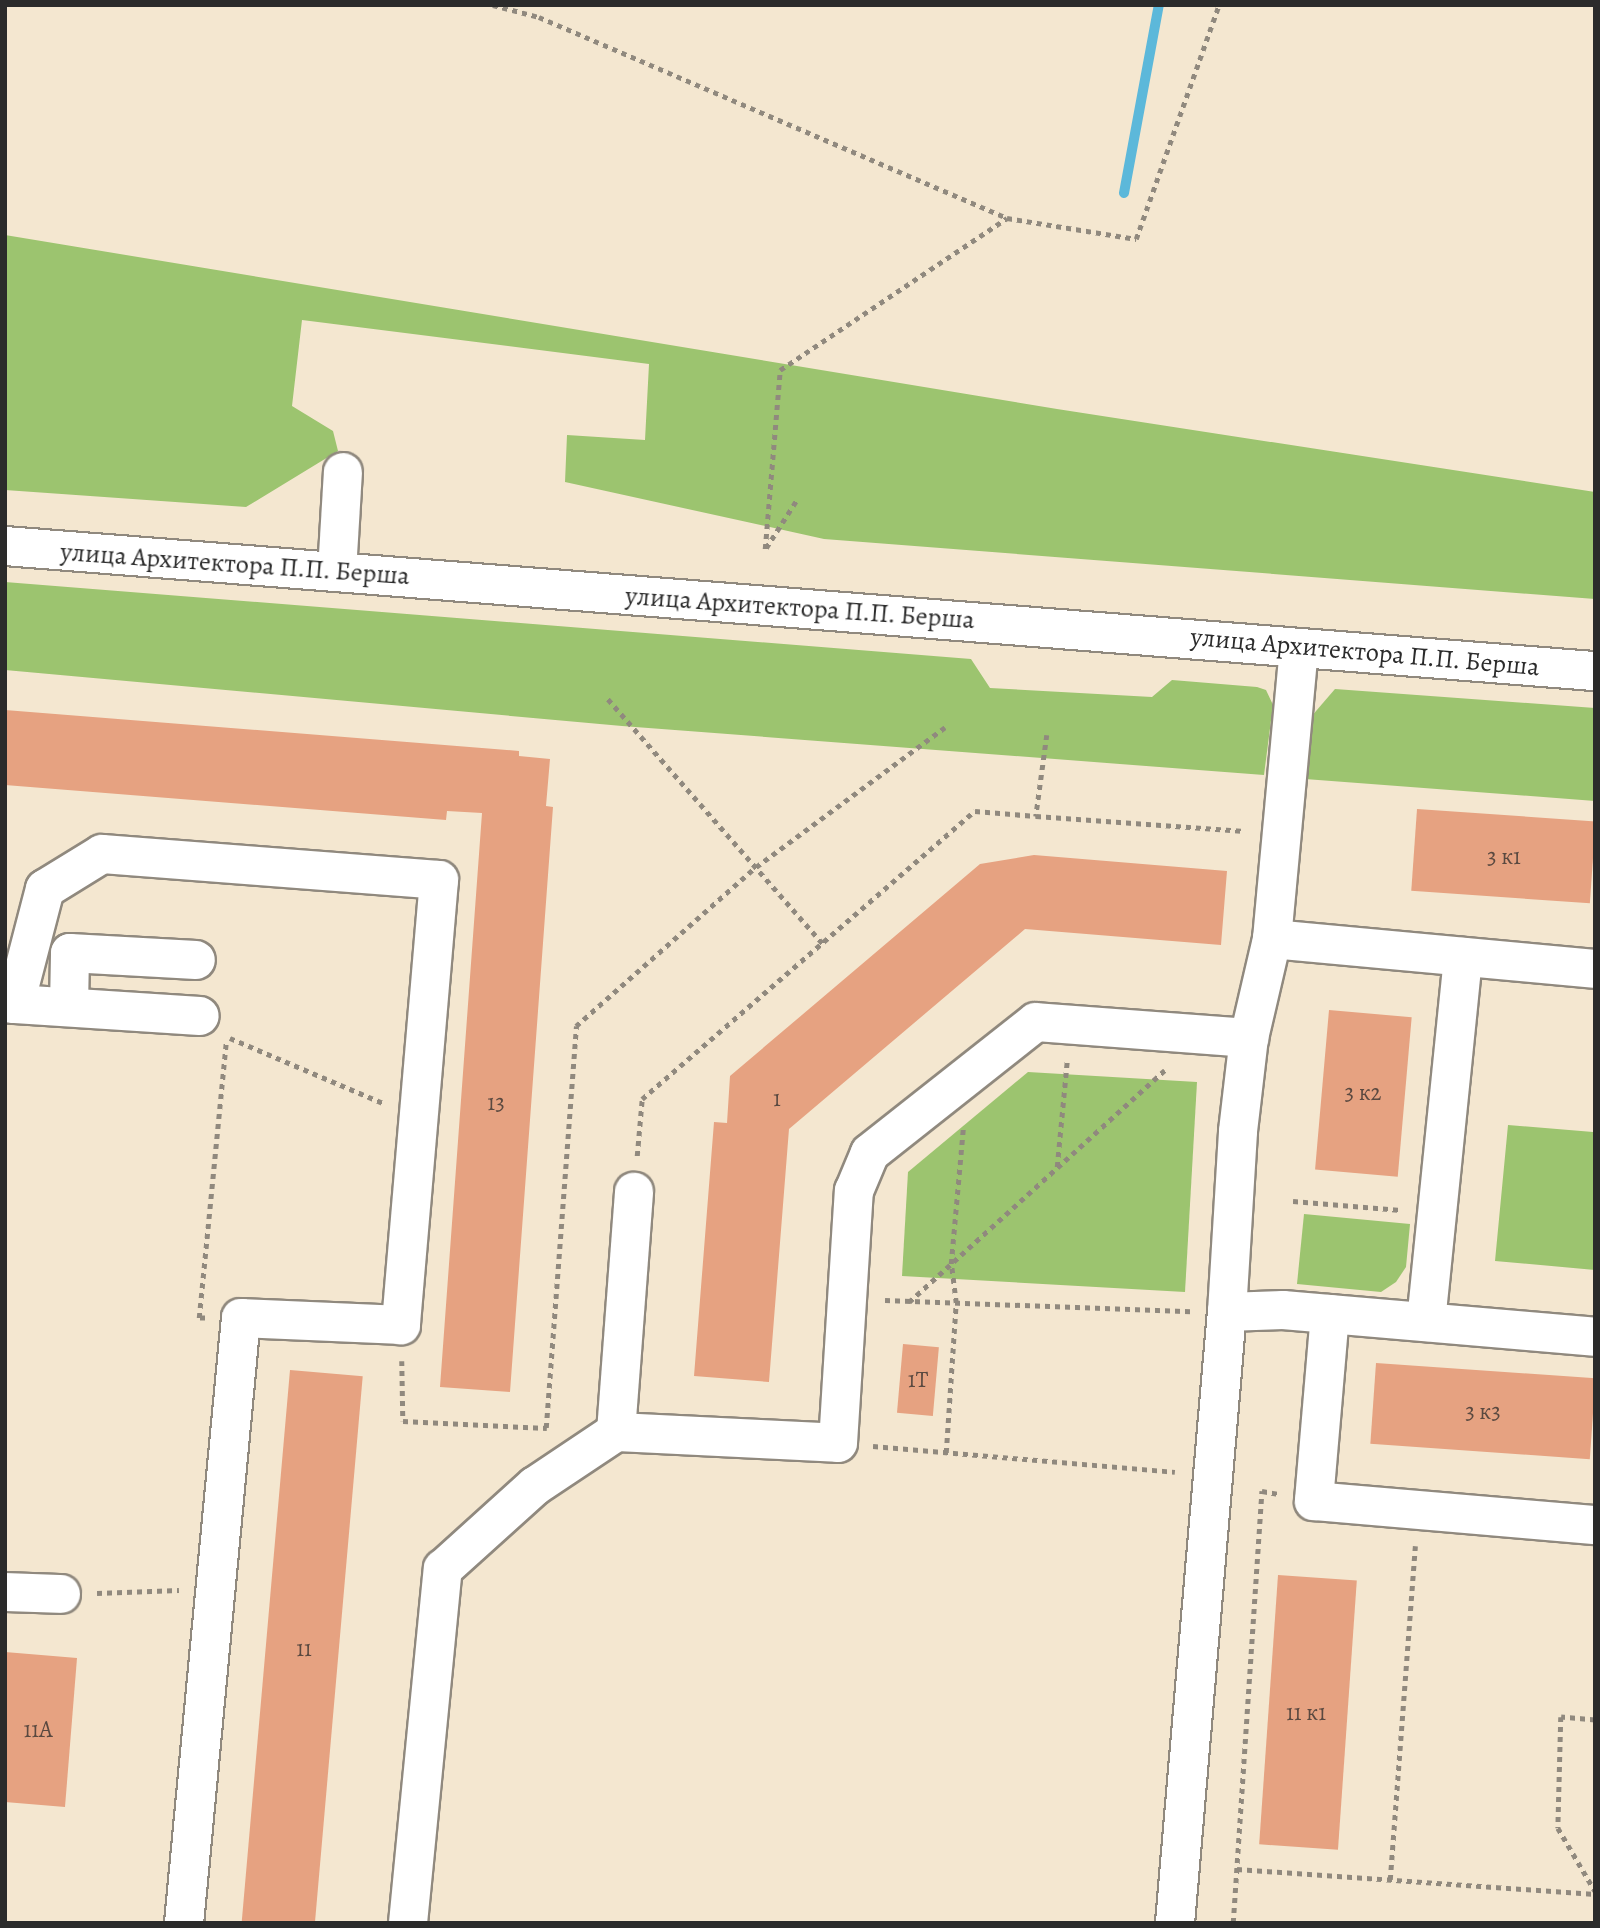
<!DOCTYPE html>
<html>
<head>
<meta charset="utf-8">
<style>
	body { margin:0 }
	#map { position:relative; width:1600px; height:1928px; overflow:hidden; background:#f4e7d0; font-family:Alegreya,serif }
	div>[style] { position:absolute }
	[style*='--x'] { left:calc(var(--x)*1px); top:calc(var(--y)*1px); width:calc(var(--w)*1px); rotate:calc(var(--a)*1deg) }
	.green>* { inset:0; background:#9cc46f }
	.stream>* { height:10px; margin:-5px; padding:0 5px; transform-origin:5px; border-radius:5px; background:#5cb8da }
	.building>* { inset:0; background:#e6a281; transform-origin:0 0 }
	.path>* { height:4.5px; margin-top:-2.25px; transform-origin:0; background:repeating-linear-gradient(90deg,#90897e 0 5px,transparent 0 10px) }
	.roads { filter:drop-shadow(2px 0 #90897e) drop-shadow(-2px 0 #90897e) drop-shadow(0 2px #90897e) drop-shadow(0 -2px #90897e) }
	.minor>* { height:38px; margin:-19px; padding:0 19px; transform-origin:19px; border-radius:19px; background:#fff }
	span { translate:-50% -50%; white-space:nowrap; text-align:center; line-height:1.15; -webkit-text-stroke:5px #fff; paint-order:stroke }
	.number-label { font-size:23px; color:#5a4940 }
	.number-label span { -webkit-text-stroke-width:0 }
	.street-label { font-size:26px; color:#2b2b2b }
	.frame { position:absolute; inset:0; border:7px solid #2b2b2b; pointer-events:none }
</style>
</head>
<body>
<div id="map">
	<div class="green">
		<i style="clip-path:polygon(5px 235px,1057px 409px,1595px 492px,1595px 599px,824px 539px,565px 482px,567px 435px,645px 440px,649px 364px,302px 320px,292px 406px,333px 431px,338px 451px,246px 507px,5px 490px)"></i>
		<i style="clip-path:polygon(5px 582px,971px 659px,990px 688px,1152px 697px,1172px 680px,1257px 687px,1266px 690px,1273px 705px,1264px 775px,622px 726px,5px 670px)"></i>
		<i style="clip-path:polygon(1335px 689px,1595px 708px,1595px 801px,1305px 779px,1310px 718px)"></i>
		<i style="clip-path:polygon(1028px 1072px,1197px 1082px,1185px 1292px,902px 1276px,908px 1172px)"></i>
		<i style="clip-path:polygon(1595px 1118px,1595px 1270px,1495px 1261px,1508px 1125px,1593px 1132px)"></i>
		<i style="clip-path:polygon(1304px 1214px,1410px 1224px,1406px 1267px,1396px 1282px,1381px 1292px,1297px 1284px)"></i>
	</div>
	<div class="stream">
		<i style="--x:1124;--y:193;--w:191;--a:-79.5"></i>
	</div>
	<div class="building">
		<i style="clip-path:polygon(5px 710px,519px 751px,519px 756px,550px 759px,546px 806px,553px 807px,510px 1392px,440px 1387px,482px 813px,447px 811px,446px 820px,5px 785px)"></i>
		<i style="left:1417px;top:809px;width:179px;height:82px;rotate:4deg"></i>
		<i style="clip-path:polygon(1034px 855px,1227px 871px,1221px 945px,1025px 929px,789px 1129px,769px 1382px,694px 1376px,714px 1122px,727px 1123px,730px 1076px,980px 864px)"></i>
		<i style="left:1329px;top:1010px;width:83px;height:160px;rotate:5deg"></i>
		<i style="left:903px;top:1344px;width:36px;height:69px;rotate:5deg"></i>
		<i style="left:1376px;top:1363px;width:220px;height:81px;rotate:4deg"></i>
		<i style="left:290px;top:1370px;width:73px;height:555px;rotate:5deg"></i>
		<i style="left:1278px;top:1575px;width:79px;height:270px;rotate:4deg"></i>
		<i style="clip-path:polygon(5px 1652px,77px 1658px,65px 1807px,5px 1802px)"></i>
	</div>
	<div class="path">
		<i style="--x:493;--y:5;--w:48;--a:14.6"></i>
		<i style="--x:539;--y:17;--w:509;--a:23.24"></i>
		<i style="--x:1007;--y:218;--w:131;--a:9.2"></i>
		<i style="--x:1136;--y:239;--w:248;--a:-70.5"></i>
		<i style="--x:766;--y:548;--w:59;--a:-57.4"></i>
		<i style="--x:765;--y:549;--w:180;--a:-85.2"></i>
		<i style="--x:780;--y:370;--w:273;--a:-33.8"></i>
		<i style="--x:608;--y:699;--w:326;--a:48.7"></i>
		<i style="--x:1047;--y:735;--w:82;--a:97.7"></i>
		<i style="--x:1036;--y:816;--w:209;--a:4.1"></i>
		<i style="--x:230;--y:1038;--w:166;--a:23"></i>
		<i style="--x:637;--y:1156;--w:57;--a:-85"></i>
		<i style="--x:642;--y:1099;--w:440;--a:-40.9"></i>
		<i style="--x:975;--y:811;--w:61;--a:4.7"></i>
		<i style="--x:1057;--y:1167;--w:106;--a:-84.6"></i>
		<i style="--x:1293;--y:1201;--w:108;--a:4.8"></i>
		<i style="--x:885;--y:1300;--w:306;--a:2.1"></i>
		<i style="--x:909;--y:1302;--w:345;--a:-42.2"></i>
		<i style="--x:205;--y:1318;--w:6;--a:180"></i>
		<i style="--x:199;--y:1318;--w:276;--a:-84.4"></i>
		<i style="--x:402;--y:1361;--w:60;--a:89"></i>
		<i style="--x:403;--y:1421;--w:144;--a:2.8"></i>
		<i style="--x:546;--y:1428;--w:403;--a:-85.7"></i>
		<i style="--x:576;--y:1026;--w:240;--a:-41.5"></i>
		<i style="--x:756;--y:867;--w:235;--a:-36.5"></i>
		<i style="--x:873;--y:1446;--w:303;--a:4.9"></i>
		<i style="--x:946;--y:1453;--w:150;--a:-86.2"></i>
		<i style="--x:956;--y:1303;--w:39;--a:-97"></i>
		<i style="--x:951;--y:1264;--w:136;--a:-84.9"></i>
		<i style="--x:97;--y:1593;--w:82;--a:-2.1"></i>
		<i style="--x:1595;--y:1720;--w:34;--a:-175"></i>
		<i style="--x:1561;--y:1717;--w:111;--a:91.5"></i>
		<i style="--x:1558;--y:1828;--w:73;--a:59.6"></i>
		<i style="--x:1237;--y:1869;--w:359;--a:4"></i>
		<i style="--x:1390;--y:1880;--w:335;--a:-85.7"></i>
		<i style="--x:1233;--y:1923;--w:433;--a:-86.2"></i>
		<i style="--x:1262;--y:1491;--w:17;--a:10"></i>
	</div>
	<div class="roads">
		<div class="minor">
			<i style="--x:5;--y:546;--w:1595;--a:4.5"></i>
			<i style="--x:337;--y:572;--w:100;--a:-86.6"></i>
			<i style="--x:1272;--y:939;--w:324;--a:5.3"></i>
			<i style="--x:5;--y:1003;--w:10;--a:6"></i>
			<i style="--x:15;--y:1004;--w:119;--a:-75.4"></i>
			<i style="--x:45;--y:889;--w:67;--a:-31.6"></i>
			<i style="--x:102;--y:854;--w:338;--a:4.4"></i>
			<i style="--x:439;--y:880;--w:447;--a:94.9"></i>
			<i style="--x:401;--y:1325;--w:160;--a:-177.5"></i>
			<i style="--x:241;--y:1318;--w:608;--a:95.38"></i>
			<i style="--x:15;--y:1004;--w:185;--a:3.7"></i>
			<i style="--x:69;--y:1007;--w:54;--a:-88.9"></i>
			<i style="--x:70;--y:953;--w:126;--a:3.2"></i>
			<i style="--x:1227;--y:1312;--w:56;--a:-2"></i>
			<i style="--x:1283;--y:1310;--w:313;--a:4.9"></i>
			<i style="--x:1330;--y:1314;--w:188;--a:94.9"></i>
			<i style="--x:1314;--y:1501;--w:282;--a:4.9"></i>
			<i style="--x:1426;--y:1322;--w:367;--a:-84.2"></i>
			<i style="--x:616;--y:1432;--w:241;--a:-85.7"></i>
			<i style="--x:5;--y:1592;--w:56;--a:2"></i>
			<i style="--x:408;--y:1923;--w:356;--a:-84.4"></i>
			<i style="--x:443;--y:1569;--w:124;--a:-42.1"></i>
			<i style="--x:535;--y:1486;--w:97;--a:-33.7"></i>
			<i style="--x:616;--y:1432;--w:222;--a:2.8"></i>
			<i style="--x:838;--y:1443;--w:253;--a:-86.4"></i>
			<i style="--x:854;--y:1191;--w:41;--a:-67.2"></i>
			<i style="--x:870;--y:1153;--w:211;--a:-38.3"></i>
			<i style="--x:1036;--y:1022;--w:214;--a:4.3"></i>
			<i style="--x:1175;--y:1923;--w:613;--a:-85.14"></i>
			<i style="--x:1227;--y:1312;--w:181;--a:-86.5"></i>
			<i style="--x:1238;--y:1131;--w:94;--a:-83.3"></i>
			<i style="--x:1249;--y:1038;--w:102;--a:-76.9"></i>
			<i style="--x:1272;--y:939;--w:292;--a:-84.7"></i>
		</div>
	</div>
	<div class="number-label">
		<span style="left:1504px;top:857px">3 к1</span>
		<span style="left:1363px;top:1093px">3 к2</span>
		<span style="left:777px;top:1099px">1</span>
		<span style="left:496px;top:1103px">13</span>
		<span style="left:918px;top:1380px">1Т</span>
		<span style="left:1483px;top:1412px">3 к3</span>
		<span style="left:304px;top:1649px">11</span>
		<span style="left:1306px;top:1713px">11 к1</span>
		<span style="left:38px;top:1730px">11А</span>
	</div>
	<div class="street-label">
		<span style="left:235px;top:564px;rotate:4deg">улица Архитектора П.П. Берша</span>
		<span style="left:800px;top:608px;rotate:4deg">улица Архитектора П.П. Берша</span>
		<span style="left:1365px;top:652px;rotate:5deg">улица Архитектора П.П. Берша</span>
	</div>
	<div class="frame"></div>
</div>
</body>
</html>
